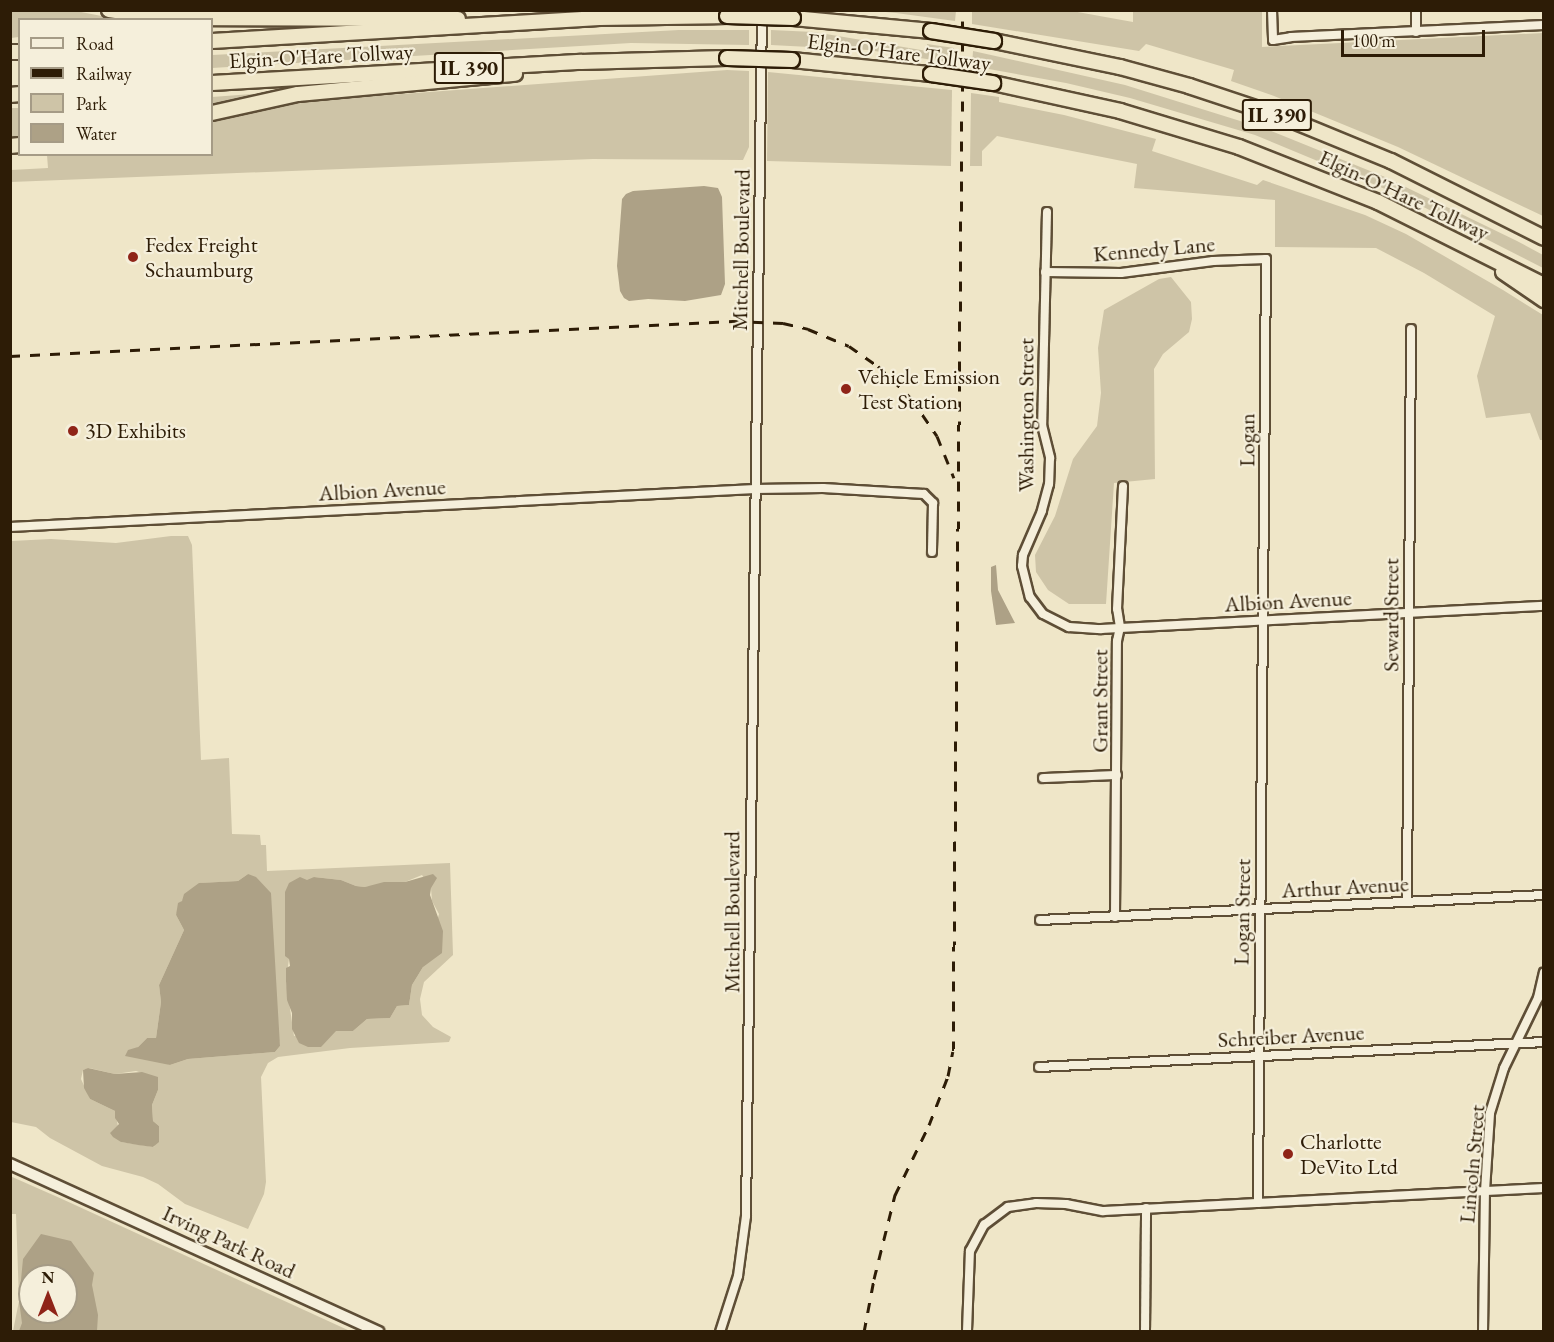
<!DOCTYPE html>
<html>
<head>
<meta charset="utf-8">
<style>
	body { margin:0 }
	#map { position:relative; width:1554px; height:1342px; overflow:hidden; background:#efe6c8; font-family:"EB Garamond",serif }
	div>[style] { position:absolute }
	[style*='--x'] { left:calc(var(--x)*1px); top:calc(var(--y)*1px); width:calc(var(--w)*1px); rotate:calc(var(--a)*1deg) }
	.green>* { inset:0; background:#cec4a7; transform-origin:0 0 }
	.water>* { inset:0; background:#ada186 }
	.roads { filter:drop-shadow(2px 0 #5e4e36) drop-shadow(-2px 0 #5e4e36) drop-shadow(0 2px #5e4e36) drop-shadow(0 -2px #5e4e36) }
	.street>* { height:8px; margin:-4px; padding:0 4px; transform-origin:4px; border-radius:4px; background:#f5efdb }
	.secondary>* { height:10px; margin:-5px; padding:0 5px; transform-origin:5px; border-radius:5px; background:#f5efdb }
	.highway>* { height:14px; margin:-7px; padding:0 7px; transform-origin:7px; border-radius:7px; background:#efe6c8 }
	.rail>* { height:3px; margin-top:-1.5px; transform-origin:0; background:repeating-linear-gradient(90deg,#2d1c06 0 10px,transparent 0 20px) }
	.bridges { filter:drop-shadow(2px 0 #2d1c06) drop-shadow(-2px 0 #2d1c06) drop-shadow(0 2px #2d1c06) drop-shadow(0 -2px #2d1c06) }
	.highway-bridge>* { height:14px; margin:-7px; padding:0 7px; transform-origin:7px; border-radius:7px; background:#efe6c8 }
	.dots>* { width:16px; height:16px; translate:-50% -50%; box-sizing:border-box; border:3px solid #f5efdb; border-radius:50% }
	span { translate:-50% -50%; white-space:nowrap; text-align:center; line-height:1.15; -webkit-text-stroke:4.5px #f5efdb; paint-order:stroke }
	.shield-label span { padding:2px 4px; background:#f5efdb; border:2px solid; border-radius:4px; -webkit-text-stroke-width:0 }
	.shield-label { font-size:21px; color:#2d1c06; font-weight:700 }
	.street-label { font-size:22px; color:#2d1c06 }
	.poi-label { font-size:22px; color:#2d1c06 }
	.left { translate:0 -50%; text-align:left }
	.frame { position:absolute; inset:0; border:12px solid #2d1c06; pointer-events:none }
	.legend { position:absolute; left:18px; top:18px; width:195px; height:138px; box-sizing:border-box; background:#f5efdb; border:2px solid #a59b86; margin:0; padding:8px 10px; list-style:none; font-size:18px; color:#2d1c06 }
	.legend li { display:flex; align-items:center; gap:12px; height:30px }
	.legend b { width:30px; border:2px solid #a59b86 }
	.north { position:absolute; left:18px; top:1264px; width:60px; height:60px; box-sizing:border-box; background:#f5efdb; border:2px solid #a59b86; border-radius:50%; rotate:0deg; font-size:16px; font-weight:700; line-height:24px; text-align:center; color:#2d1c06 }
	.north::after { content:''; display:block; margin:auto; width:21px; height:27px; background:#8f2418; clip-path:polygon(50% 0,100% 100%,50% 72%,0 100%) }
	.scale { position:absolute; left:1341px; top:30px; width:144px; height:27px; box-sizing:border-box; border:3px solid #2d1c06; border-top:0; padding-left:8px; font-size:18px; line-height:21px; white-space:nowrap; color:#2d1c06; -webkit-text-stroke:4px #f5efdb; paint-order:stroke }
</style>
</head>
<body>
<div id="map">
	<div class="green">
		<i style="clip-path:polygon(11px 10px,76px 11px,117px 19px,20px 20px,19px 37px,11px 38px)"></i>
		<i style="clip-path:polygon(875px 11px,956px 11px,955px 21px,896px 13px)"></i>
		<i style="clip-path:polygon(972px 11px,1072px 11px,1133px 22px,1133px 11px,1262px 11px,1262px 47px,1543px 33px,1543px 216px,1398px 147px,1274px 96px,1231px 81px,1234px 70px,1146px 44px,1139px 51px,972px 24px)"></i>
		<i style="clip-path:polygon(679px 30px,749px 30px,749px 45px,631px 43px,212px 68px,212px 55px)"></i>
		<i style="clip-path:polygon(771px 30px,814px 32px,927px 51px,927px 44px,954px 48px,953px 63px,868px 50px,771px 45px)"></i>
		<i style="clip-path:polygon(973px 51px,1125px 85px,1269px 130px,1385px 177px,1517px 241px,1543px 255px,1543px 268px,1402px 196px,1255px 135px,1130px 98px,1066px 83px,972px 66px)"></i>
		<i style="clip-path:polygon(727px 70px,749px 71px,749px 147px,743px 160px,593px 159px,11px 182px,11px 170px,48px 168px,47px 155px,212px 154px,212px 121px,285px 105px,335px 99px)"></i>
		<i style="clip-path:polygon(768px 72px,952px 90px,951px 166px,767px 161px)"></i>
		<i style="clip-path:polygon(971px 93px,999px 97px,999px 102px,1064px 115px,1156px 139px,1152px 151px,1257px 185px,1263px 180px,1365px 215px,1406px 234px,1503px 290px,1543px 315px,1543px 440px,1540px 440px,1530px 413px,1486px 418px,1477px 376px,1495px 316px,1424px 273px,1376px 248px,1275px 247px,1275px 200px,1134px 188px,1137px 164px,997px 136px,982px 151px,982px 166px,970px 166px)"></i>
		<i style="clip-path:polygon(252px 94px,252px 97px,212px 106px,212px 97px)"></i>
		<i style="left:11px;top:108px;width:8px;height:30px"></i>
		<i style="clip-path:polygon(1171px 277px,1191px 302px,1192px 319px,1189px 332px,1163px 354px,1154px 369px,1155px 479px,1114px 483px,1106px 604px,1069px 604px,1048px 590px,1036px 572px,1035px 555px,1055px 516px,1073px 459px,1097px 426px,1101px 393px,1098px 348px,1104px 310px,1159px 279px)"></i>
		<i style="clip-path:polygon(evenodd,171px 536px,188px 536px,192px 545px,201px 760px,229px 758px,232px 834px,260px 835px,261px 845px,266px 845px,267px 871px,450px 863px,453px 955px,424px 982px,420px 999px,422px 1015px,433px 1027px,451px 1037px,449px 1042px,350px 1048px,278px 1057px,268px 1063px,261px 1077px,266px 1182px,264px 1194px,248px 1229px,185px 1204px,158px 1184px,143px 1177px,102px 1166px,50px 1138px,36px 1127px,11px 1122px,11px 541px,51px 539px,116px 543px,171px 536px,248px 874px,280px 1046px,275px 1052px,188px 1059px,170px 1065px,136px 1049px,147px 1038px,156px 1038px,161px 1002px,159px 985px,184px 930px,176px 915px,182px 901px,200px 883px,238px 881px,248px 874px,171px 536px,422px 875px,431px 888px,432px 901px,439px 914px,423px 967px,412px 985px,409px 1005px,397px 1006px,390px 1018px,367px 1019px,353px 1031px,343px 1029px,294px 1036px,286px 981px,289px 959px,314px 877px,341px 880px,356px 886px,365px 887px,405px 882px,422px 875px,171px 536px,89px 1068px,115px 1074px,136px 1071px,151px 1076px,158px 1090px,152px 1105px,153px 1121px,159px 1126px,154px 1147px,121px 1142px,115px 1111px,90px 1099px,81px 1079px,83px 1070px,89px 1068px)"></i>
		<i style="clip-path:polygon(evenodd,10px 1176px,62px 1199px,350px 1331px,13px 1331px,19px 1301px,16px 1214px,11px 1214px,10px 1176px,30px 1276px,66px 1276px,66px 1312px,30px 1312px,30px 1276px)"></i>
	</div>
	<div class="water">
		<i style="clip-path:polygon(704px 186px,718px 188px,722px 197px,725px 284px,721px 295px,685px 301px,648px 299px,629px 301px,624px 298px,620px 291px,617px 266px,622px 199px,626px 194px,633px 191px)"></i>
		<i style="clip-path:polygon(996px 565px,998px 590px,1015px 623px,996px 625px,991px 591px,991px 567px)"></i>
		<i style="clip-path:polygon(248px 874px,256px 877px,271px 893px,280px 1046px,275px 1052px,188px 1059px,170px 1065px,125px 1056px,128px 1050px,138px 1047px,147px 1038px,156px 1038px,161px 1002px,159px 985px,184px 930px,176px 915px,178px 903px,182px 901px,184px 894px,199px 883px,238px 881px)"></i>
		<i style="clip-path:polygon(433px 874px,437px 878px,431px 888px,430px 895px,443px 931px,442px 953px,423px 967px,412px 985px,409px 1005px,397px 1006px,390px 1018px,367px 1019px,353px 1031px,336px 1031px,321px 1047px,308px 1047px,299px 1043px,292px 1029px,292px 1013px,287px 1000px,286px 981px,286px 968px,290px 966px,289px 959px,285px 956px,285px 892px,289px 883px,300px 877px,307px 880px,314px 877px,341px 880px,356px 886px,365px 887px,384px 882px,405px 882px)"></i>
		<i style="clip-path:polygon(88px 1068px,115px 1074px,142px 1072px,158px 1077px,158px 1090px,152px 1105px,153px 1121px,159px 1126px,159px 1142px,153px 1147px,138px 1145px,121px 1142px,113px 1137px,110px 1133px,119px 1124px,115px 1118px,115px 1111px,90px 1099px,84px 1088px,83px 1070px)"></i>
		<i style="clip-path:polygon(evenodd,41px 1234px,71px 1241px,94px 1273px,92px 1285px,98px 1315px,97px 1331px,19px 1331px,22px 1323px,19px 1301px,23px 1259px,41px 1234px,30px 1276px,66px 1276px,66px 1312px,30px 1312px,30px 1276px)"></i>
	</div>
	<div class="roads">
		<div class="street">
			<i style="--x:1272;--y:10;--w:30;--a:88"></i>
			<i style="--x:1273;--y:40;--w:18;--a:-9"></i>
			<i style="--x:1291;--y:37;--w:253;--a:-2.7"></i>
			<i style="--x:1416;--y:32;--w:22;--a:-90"></i>
			<i style="--x:1047;--y:212;--w:213;--a:91.3"></i>
			<i style="--x:1042;--y:425;--w:34;--a:76"></i>
			<i style="--x:1050;--y:458;--w:26;--a:92"></i>
			<i style="--x:1049;--y:484;--w:28;--a:105"></i>
			<i style="--x:1042;--y:511;--w:48;--a:113.4"></i>
			<i style="--x:1023;--y:555;--w:11;--a:95"></i>
			<i style="--x:1022;--y:566;--w:32;--a:76"></i>
			<i style="--x:1030;--y:597;--w:21;--a:53"></i>
			<i style="--x:1043;--y:614;--w:29;--a:27"></i>
			<i style="--x:1069;--y:627;--w:32;--a:4"></i>
			<i style="--x:1101;--y:629;--w:444;--a:-3"></i>
			<i style="--x:1045;--y:272;--w:76;--a:0.8"></i>
			<i style="--x:1121;--y:273;--w:93;--a:-7.4"></i>
			<i style="--x:1213;--y:261;--w:53;--a:-2.2"></i>
			<i style="--x:1266;--y:259;--w:944;--a:90.49"></i>
			<i style="--x:10;--y:527;--w:746;--a:-2.92"></i>
			<i style="--x:755;--y:489;--w:68;--a:-0.8"></i>
			<i style="--x:823;--y:488;--w:101;--a:3.4"></i>
			<i style="--x:924;--y:494;--w:13;--a:45"></i>
			<i style="--x:933;--y:503;--w:49;--a:91.2"></i>
			<i style="--x:1043;--y:778;--w:74;--a:-2.3"></i>
			<i style="--x:1407;--y:902;--w:573;--a:-89.6"></i>
			<i style="--x:1115;--y:917;--w:276;--a:-89.6"></i>
			<i style="--x:1117;--y:641;--w:14;--a:-78"></i>
			<i style="--x:1120;--y:627;--w:18;--a:-99"></i>
			<i style="--x:1117;--y:609;--w:123;--a:-87.2"></i>
			<i style="--x:1040;--y:920;--w:505;--a:-2.84"></i>
			<i style="--x:1039;--y:1067;--w:506;--a:-2.83"></i>
			<i style="--x:967;--y:1331;--w:80;--a:-87.9"></i>
			<i style="--x:970;--y:1251;--w:30;--a:-62"></i>
			<i style="--x:984;--y:1225;--w:30;--a:-37"></i>
			<i style="--x:1008;--y:1207;--w:28;--a:-8"></i>
			<i style="--x:1036;--y:1203;--w:30;--a:2"></i>
			<i style="--x:1066;--y:1204;--w:38;--a:11"></i>
			<i style="--x:1103;--y:1211;--w:442;--a:-3"></i>
			<i style="--x:720;--y:1332;--w:59;--a:-72.2"></i>
			<i style="--x:738;--y:1276;--w:61;--a:-82.4"></i>
			<i style="--x:746;--y:1216;--w:1202;--a:-89.24"></i>
			<i style="--x:1145;--y:1332;--w:124;--a:-89.5"></i>
			<i style="--x:1483;--y:1332;--w:141;--a:-89.2"></i>
			<i style="--x:1485;--y:1191;--w:78;--a:-86.3"></i>
			<i style="--x:1490;--y:1113;--w:47;--a:-72.7"></i>
			<i style="--x:1504;--y:1068;--w:78;--a:-64.1"></i>
			<i style="--x:1538;--y:998;--w:26;--a:-77"></i>
		</div>
		<div class="secondary">
			<i style="--x:10;--y:1164;--w:405;--a:24.5"></i>
		</div>
		<div class="highway">
			<i style="--x:109;--y:10;--w:57;--a:8.1"></i>
			<i style="--x:165;--y:18;--w:293;--a:0.2"></i>
			<i style="--x:793;--y:18;--w:139;--a:5.4"></i>
			<i style="--x:212;--y:41;--w:388;--a:-3.4"></i>
			<i style="--x:599;--y:18;--w:128;--a:-0.9"></i>
			<i style="--x:994;--y:41;--w:129;--a:11.7"></i>
			<i style="--x:1120;--y:67;--w:72;--a:15.4"></i>
			<i style="--x:1189;--y:86;--w:102;--a:18.3"></i>
			<i style="--x:1286;--y:118;--w:113;--a:22.3"></i>
			<i style="--x:1391;--y:161;--w:171;--a:26.7"></i>
			<i style="--x:10;--y:52;--w:10;--a:0"></i>
			<i style="--x:792;--y:60;--w:140;--a:5.8"></i>
			<i style="--x:212;--y:83;--w:370;--a:-3.3"></i>
			<i style="--x:581;--y:62;--w:146;--a:-1.6"></i>
			<i style="--x:993;--y:83;--w:130;--a:12.4"></i>
			<i style="--x:1120;--y:111;--w:124;--a:16.8"></i>
			<i style="--x:1239;--y:147;--w:149;--a:21.6"></i>
			<i style="--x:1378;--y:202;--w:186;--a:26.6"></i>
			<i style="--x:10;--y:95;--w:10;--a:-6"></i>
			<i style="--x:212;--y:113;--w:88;--a:-12.5"></i>
			<i style="--x:298;--y:94;--w:218;--a:-5.3"></i>
			<i style="--x:10;--y:146;--w:10;--a:-6"></i>
			<i style="--x:1503;--y:272;--w:50;--a:34.3"></i>
		</div>
	</div>
	<div class="rail">
		<i style="--x:10;--y:356;--w:724;--a:-2.77"></i>
		<i style="--x:733;--y:321;--w:50;--a:2.3"></i>
		<i style="--x:783;--y:323;--w:26;--a:13"></i>
		<i style="--x:808;--y:329;--w:44;--a:22.5"></i>
		<i style="--x:849;--y:346;--w:35;--a:35"></i>
		<i style="--x:878;--y:366;--w:46;--a:44.1"></i>
		<i style="--x:911;--y:398;--w:46;--a:55.6"></i>
		<i style="--x:937;--y:436;--w:45;--a:68"></i>
		<i style="--x:864;--y:1332;--w:54;--a:-79.3"></i>
		<i style="--x:874;--y:1279;--w:87;--a:-76"></i>
		<i style="--x:895;--y:1195;--w:78;--a:-64.1"></i>
		<i style="--x:929;--y:1125;--w:53;--a:-68.8"></i>
		<i style="--x:948;--y:1076;--w:25;--a:-79"></i>
		<i style="--x:953;--y:1051;--w:1041;--a:-89.45"></i>
	</div>
	<div class="bridges">
		<div class="highway-bridge">
			<i style="--x:727;--y:16;--w:66;--a:1.7"></i>
			<i style="--x:931;--y:31;--w:64;--a:9"></i>
			<i style="--x:727;--y:58;--w:65;--a:1.8"></i>
			<i style="--x:931;--y:74;--w:63;--a:8.3"></i>
		</div>
	</div>
	<div class="dots">
		<i style="left:133px;top:257px;background:#8f2418"></i>
		<i style="left:846px;top:389px;background:#8f2418"></i>
		<i style="left:73px;top:431px;background:#8f2418"></i>
		<i style="left:1288px;top:1154px;background:#8f2418"></i>
	</div>
	<div class="shield-label">
		<span style="left:469px;top:68px">IL 390</span>
		<span style="left:1277px;top:115px">IL 390</span>
	</div>
	<div class="street-label">
		<span style="left:899px;top:52px;rotate:7deg">Elgin-O'Hare Tollway</span>
		<span style="left:321px;top:56px;rotate:-3deg">Elgin-O'Hare Tollway</span>
		<span style="left:1404px;top:195px;rotate:25deg">Elgin-O'Hare Tollway</span>
		<span style="left:1154px;top:249px;rotate:-5deg">Kennedy Lane</span>
		<span style="left:741px;top:250px;rotate:-89deg">Mitchell Boulevard</span>
		<span style="left:1026px;top:415px;rotate:-90deg">Washington Street</span>
		<span style="left:1247px;top:440px;rotate:-90deg">Logan</span>
		<span style="left:382px;top:490px;rotate:-3deg">Albion Avenue</span>
		<span style="left:1288px;top:601px;rotate:-3deg">Albion Avenue</span>
		<span style="left:1391px;top:615px;rotate:-90deg">Seward Street</span>
		<span style="left:1100px;top:701px;rotate:-90deg">Grant Street</span>
		<span style="left:1345px;top:887px;rotate:-3deg">Arthur Avenue</span>
		<span style="left:732px;top:912px;rotate:-90deg">Mitchell Boulevard</span>
		<span style="left:1242px;top:912px;rotate:-89deg">Logan Street</span>
		<span style="left:1291px;top:1036px;rotate:-3deg">Schreiber Avenue</span>
		<span style="left:1472px;top:1164px;rotate:-85deg">Lincoln Street</span>
		<span style="left:229px;top:1242px;rotate:25deg">Irving Park Road</span>
	</div>
	<div class="poi-label">
		<span class="left" style="left:145px;top:257px">Fedex Freight<br>Schaumburg</span>
		<span class="left" style="left:858px;top:389px">Vehicle Emission<br>Test Station</span>
		<span class="left" style="left:85px;top:431px">3D Exhibits</span>
		<span class="left" style="left:1300px;top:1154px">Charlotte<br>DeVito Ltd</span>
	</div>
	<div class="frame"></div>
	<ul class="legend">
	<li><b style="height:8px;background:#f5efdb"></b>Road</li>
	<li><b style="height:8px;background:#2d1c06"></b>Railway</li>
	<li><b style="height:16px;background:#cec4a7"></b>Park</li>
	<li><b style="height:16px;background:#ada186"></b>Water</li>
	</ul>
	<div class="north">N</div>
	<div class="scale">100 m</div>
</div>
</body>
</html>
